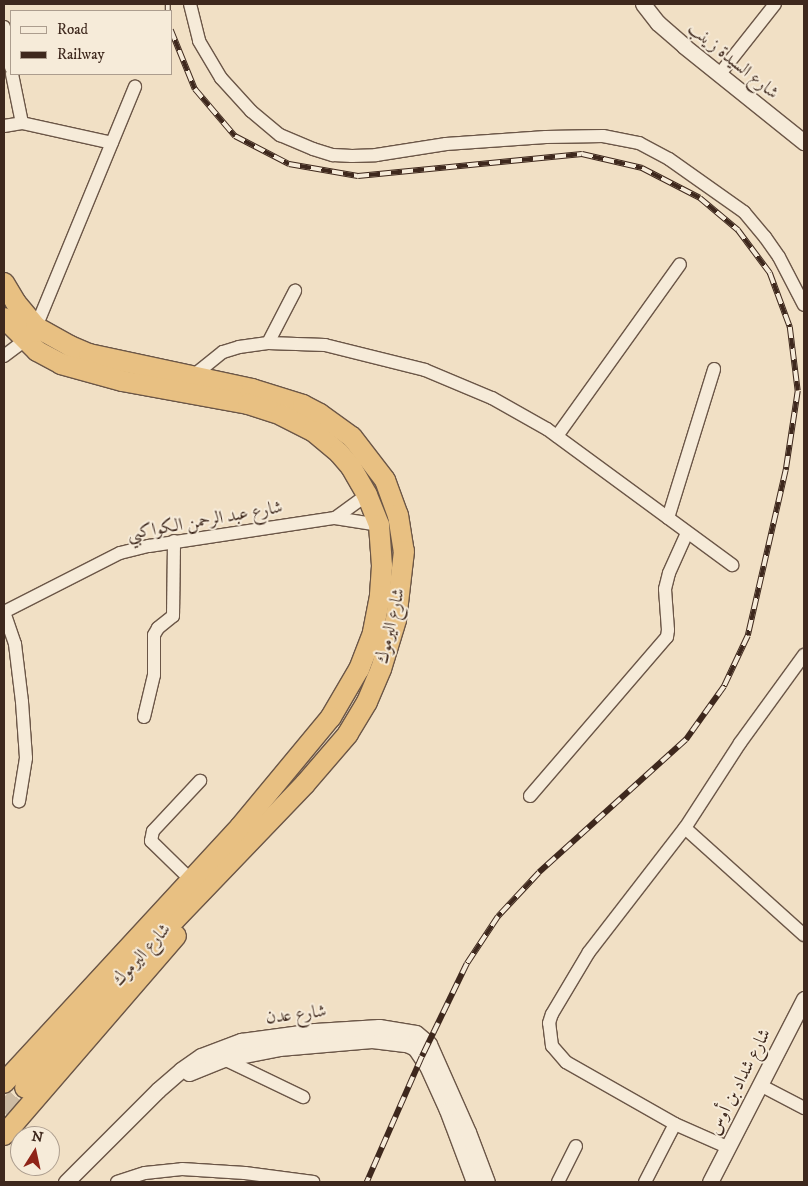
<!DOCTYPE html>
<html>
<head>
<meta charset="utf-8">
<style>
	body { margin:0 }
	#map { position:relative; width:808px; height:1186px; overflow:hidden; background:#f1e0c5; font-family:"IM FELL DW Pica",Amiri,serif }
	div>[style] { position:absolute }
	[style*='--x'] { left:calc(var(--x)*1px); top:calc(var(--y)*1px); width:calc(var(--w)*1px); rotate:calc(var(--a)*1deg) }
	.trunk-tunnel>* { height:20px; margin-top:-10px; transform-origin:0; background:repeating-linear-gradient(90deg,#cdbba3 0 20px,transparent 0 30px) }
	.roads { filter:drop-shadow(1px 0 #6b5647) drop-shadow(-1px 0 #6b5647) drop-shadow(0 1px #6b5647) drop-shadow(0 -1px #6b5647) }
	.minor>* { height:12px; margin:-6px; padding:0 6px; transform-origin:6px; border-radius:6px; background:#f6ebd9 }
	.tertiary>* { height:15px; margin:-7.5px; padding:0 7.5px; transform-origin:7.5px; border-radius:7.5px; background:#f6ebd9 }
	.trunk>* { height:20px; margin:-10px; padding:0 10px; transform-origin:10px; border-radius:10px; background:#e8c082 }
	.rail>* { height:5.5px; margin-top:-2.75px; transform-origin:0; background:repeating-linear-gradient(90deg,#f6ebd9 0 11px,#3e281d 0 22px); box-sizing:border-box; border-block:1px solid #3e281d }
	span { translate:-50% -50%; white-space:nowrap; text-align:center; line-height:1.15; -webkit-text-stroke:4px #f6ebd9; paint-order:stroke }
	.street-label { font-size:18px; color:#3e281d }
	.frame { position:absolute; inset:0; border:5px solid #3e281d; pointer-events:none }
	.legend { position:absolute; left:10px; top:10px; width:162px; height:65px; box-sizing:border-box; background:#f6ebd9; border:1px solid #ac9d8e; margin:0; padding:6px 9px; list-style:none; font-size:15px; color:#3e281d }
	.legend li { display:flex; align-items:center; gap:10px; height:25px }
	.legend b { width:25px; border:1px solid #ac9d8e }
	.north { position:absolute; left:10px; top:1126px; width:50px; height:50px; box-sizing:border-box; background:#f6ebd9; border:1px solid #ac9d8e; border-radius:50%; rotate:10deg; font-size:14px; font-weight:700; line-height:20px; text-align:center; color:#3e281d }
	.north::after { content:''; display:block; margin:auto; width:18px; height:22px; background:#8f2418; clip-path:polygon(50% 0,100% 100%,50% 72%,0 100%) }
</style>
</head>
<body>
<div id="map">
	<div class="trunk-tunnel">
		<i style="--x:4;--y:1113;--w:33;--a:-50"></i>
	</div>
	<div class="roads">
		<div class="minor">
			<i style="--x:190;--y:4;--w:38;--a:76"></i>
			<i style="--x:199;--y:41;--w:43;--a:59.3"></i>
			<i style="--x:221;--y:78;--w:45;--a:47.7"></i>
			<i style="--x:251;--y:111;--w:38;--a:40"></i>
			<i style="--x:280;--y:135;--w:36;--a:23"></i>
			<i style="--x:313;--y:149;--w:21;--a:17"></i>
			<i style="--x:333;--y:155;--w:19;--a:3"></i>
			<i style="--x:352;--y:156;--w:24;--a:-2"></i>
			<i style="--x:376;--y:155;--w:71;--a:-8.9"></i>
			<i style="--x:446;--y:144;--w:100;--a:-4"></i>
			<i style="--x:546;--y:137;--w:57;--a:-1"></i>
			<i style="--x:603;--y:136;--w:37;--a:11"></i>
			<i style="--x:639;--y:143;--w:34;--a:28"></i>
			<i style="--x:669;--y:159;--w:92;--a:35.2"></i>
			<i style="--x:744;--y:212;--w:33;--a:50"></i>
			<i style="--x:765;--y:237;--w:24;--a:55"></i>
			<i style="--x:779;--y:257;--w:54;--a:62.5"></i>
			<i style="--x:4;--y:27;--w:41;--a:80.1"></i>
			<i style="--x:12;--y:74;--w:50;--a:78.5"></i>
			<i style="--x:719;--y:75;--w:90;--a:-51.7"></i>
			<i style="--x:4;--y:126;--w:18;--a:-9"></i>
			<i style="--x:22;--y:123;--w:92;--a:12.5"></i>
			<i style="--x:36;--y:327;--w:260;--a:-67.6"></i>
			<i style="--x:268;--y:343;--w:59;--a:-62.6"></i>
			<i style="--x:4;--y:356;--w:26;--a:-37"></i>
			<i style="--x:193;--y:376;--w:38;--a:-39"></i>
			<i style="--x:223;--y:352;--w:17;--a:-17"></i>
			<i style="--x:239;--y:347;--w:29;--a:-8"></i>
			<i style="--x:268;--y:343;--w:57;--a:2"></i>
			<i style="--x:325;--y:345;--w:103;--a:14"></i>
			<i style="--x:425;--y:370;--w:73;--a:22.7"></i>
			<i style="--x:492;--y:398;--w:63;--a:29.4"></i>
			<i style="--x:547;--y:429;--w:230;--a:36.3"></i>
			<i style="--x:557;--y:436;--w:211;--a:-54.4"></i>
			<i style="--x:335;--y:518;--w:39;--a:-36"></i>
			<i style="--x:668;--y:518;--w:156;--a:-72.8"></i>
			<i style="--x:4;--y:612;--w:130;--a:-27"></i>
			<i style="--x:120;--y:553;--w:30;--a:-14"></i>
			<i style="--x:149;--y:546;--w:188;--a:-8.6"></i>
			<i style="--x:335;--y:518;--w:45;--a:9"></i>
			<i style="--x:4;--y:612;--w:34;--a:71"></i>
			<i style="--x:15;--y:644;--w:58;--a:83.1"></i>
			<i style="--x:22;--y:702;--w:56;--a:85.9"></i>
			<i style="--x:26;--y:758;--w:44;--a:99.2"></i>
			<i style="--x:144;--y:717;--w:43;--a:-76.6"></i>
			<i style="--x:154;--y:675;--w:40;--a:-90"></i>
			<i style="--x:154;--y:635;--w:8;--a:-60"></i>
			<i style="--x:158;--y:628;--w:19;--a:-39"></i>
			<i style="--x:173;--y:616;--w:75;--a:-89.2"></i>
			<i style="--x:530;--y:796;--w:210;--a:-49.3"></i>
			<i style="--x:667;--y:637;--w:7;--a:-82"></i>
			<i style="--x:668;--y:630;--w:41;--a:-94.2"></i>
			<i style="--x:665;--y:589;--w:16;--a:-76"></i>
			<i style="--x:669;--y:573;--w:44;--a:-65.8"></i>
			<i style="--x:685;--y:828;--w:160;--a:42"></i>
			<i style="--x:191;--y:880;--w:56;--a:-135.7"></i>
			<i style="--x:151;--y:841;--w:10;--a:-79"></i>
			<i style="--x:153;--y:831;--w:69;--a:-46.8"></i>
			<i style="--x:224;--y:1059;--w:88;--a:25.7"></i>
			<i style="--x:760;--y:1085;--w:50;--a:27.6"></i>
			<i style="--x:727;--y:1147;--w:57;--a:-156.1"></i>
			<i style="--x:675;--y:1124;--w:125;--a:-150.4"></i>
			<i style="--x:566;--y:1062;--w:21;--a:-131"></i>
			<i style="--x:552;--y:1046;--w:23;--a:-97"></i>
			<i style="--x:549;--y:1023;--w:9;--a:-72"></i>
			<i style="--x:552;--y:1014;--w:72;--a:-59.2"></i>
			<i style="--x:589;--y:952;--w:157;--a:-52.3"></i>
			<i style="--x:685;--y:828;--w:101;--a:-57.1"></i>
			<i style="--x:740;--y:743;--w:109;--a:-54"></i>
			<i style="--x:117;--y:1182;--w:29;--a:-18"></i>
			<i style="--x:145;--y:1173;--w:37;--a:-6"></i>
			<i style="--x:182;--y:1169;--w:63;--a:3.6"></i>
			<i style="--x:245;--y:1173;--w:69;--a:7.5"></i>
			<i style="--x:558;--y:1182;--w:40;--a:-63.4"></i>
			<i style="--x:645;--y:1182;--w:65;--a:-62.7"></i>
		</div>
		<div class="tertiary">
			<i style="--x:643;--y:4;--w:24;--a:52"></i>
			<i style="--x:658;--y:23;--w:35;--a:41"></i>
			<i style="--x:684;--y:46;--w:154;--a:38.7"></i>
			<i style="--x:189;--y:1073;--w:38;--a:-22"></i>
			<i style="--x:224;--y:1059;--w:56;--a:-11.3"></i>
			<i style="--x:279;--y:1048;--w:93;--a:-4.9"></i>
			<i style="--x:372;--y:1040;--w:35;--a:7"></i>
			<i style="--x:407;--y:1044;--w:9;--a:27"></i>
			<i style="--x:415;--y:1048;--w:22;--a:56"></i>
			<i style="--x:427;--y:1066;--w:48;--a:65.6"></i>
			<i style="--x:447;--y:1110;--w:77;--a:69.4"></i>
			<i style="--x:66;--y:1182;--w:130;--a:-45"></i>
			<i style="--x:158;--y:1090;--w:30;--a:-41"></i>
			<i style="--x:181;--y:1070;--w:24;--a:-35"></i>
			<i style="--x:201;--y:1056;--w:43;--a:-20.6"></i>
			<i style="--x:241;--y:1041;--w:75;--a:-7.7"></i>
			<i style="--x:315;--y:1031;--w:64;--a:-3.6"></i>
			<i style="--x:379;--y:1027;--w:37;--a:9"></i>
			<i style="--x:416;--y:1033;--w:17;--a:40"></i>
			<i style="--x:429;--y:1044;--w:96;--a:66.1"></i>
			<i style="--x:468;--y:1132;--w:53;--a:69.2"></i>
			<i style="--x:710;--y:1182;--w:206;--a:-62.8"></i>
		</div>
		<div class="trunk">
			<i style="--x:4;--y:283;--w:23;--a:59"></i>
			<i style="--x:16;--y:303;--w:31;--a:50"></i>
			<i style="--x:36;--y:327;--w:39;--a:29"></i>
			<i style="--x:70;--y:346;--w:21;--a:23"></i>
			<i style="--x:89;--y:354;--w:167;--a:12.1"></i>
			<i style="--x:252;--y:389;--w:53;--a:17.4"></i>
			<i style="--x:303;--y:405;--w:19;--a:28"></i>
			<i style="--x:320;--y:414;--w:39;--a:36"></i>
			<i style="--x:352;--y:437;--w:54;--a:52.5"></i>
			<i style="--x:385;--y:480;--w:37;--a:70"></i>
			<i style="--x:398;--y:515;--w:36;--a:81"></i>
			<i style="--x:404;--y:551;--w:69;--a:96.6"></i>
			<i style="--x:396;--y:620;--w:51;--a:107"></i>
			<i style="--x:381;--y:669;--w:36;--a:113"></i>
			<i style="--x:367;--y:702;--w:37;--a:121"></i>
			<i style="--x:348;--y:734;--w:66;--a:130.7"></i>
			<i style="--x:305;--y:784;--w:234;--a:133.8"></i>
			<i style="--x:143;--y:953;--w:179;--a:131.2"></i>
			<i style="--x:4;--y:318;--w:47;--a:45"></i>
			<i style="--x:37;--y:351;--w:27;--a:28"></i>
			<i style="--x:61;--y:364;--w:63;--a:15.6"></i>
			<i style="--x:122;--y:381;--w:128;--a:10.3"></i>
			<i style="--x:248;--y:404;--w:35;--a:18"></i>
			<i style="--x:281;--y:415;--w:36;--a:27"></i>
			<i style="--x:313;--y:431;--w:34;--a:40"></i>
			<i style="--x:339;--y:453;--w:18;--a:49"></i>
			<i style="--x:351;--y:467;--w:32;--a:60"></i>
			<i style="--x:367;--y:495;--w:32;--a:68"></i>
			<i style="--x:379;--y:525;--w:41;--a:85.8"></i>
			<i style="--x:382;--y:566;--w:30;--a:94"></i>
			<i style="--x:380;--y:596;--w:38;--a:101"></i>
			<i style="--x:373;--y:633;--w:39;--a:111"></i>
			<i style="--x:359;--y:669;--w:56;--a:120.3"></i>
			<i style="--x:331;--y:717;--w:143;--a:129.6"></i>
			<i style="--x:240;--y:827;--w:348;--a:132.7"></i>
			<i style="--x:4;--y:1135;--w:263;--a:-49.2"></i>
		</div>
	</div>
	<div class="rail">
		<i style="--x:168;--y:4;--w:7;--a:90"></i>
		<i style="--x:171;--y:30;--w:64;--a:67.9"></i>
		<i style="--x:195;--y:89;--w:62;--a:49.6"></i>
		<i style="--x:235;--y:136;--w:61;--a:27.4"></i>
		<i style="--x:289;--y:164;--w:70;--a:9.9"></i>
		<i style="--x:358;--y:176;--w:225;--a:-5.6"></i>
		<i style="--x:582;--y:154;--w:62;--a:13.1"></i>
		<i style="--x:642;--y:168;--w:65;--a:27.3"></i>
		<i style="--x:700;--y:198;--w:50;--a:40.1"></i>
		<i style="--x:738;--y:230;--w:54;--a:53.3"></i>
		<i style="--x:770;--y:273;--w:58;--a:69.7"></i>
		<i style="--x:790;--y:327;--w:64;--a:82.9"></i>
		<i style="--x:798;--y:391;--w:80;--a:98.6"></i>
		<i style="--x:786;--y:470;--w:170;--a:102.9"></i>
		<i style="--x:748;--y:636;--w:56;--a:115.2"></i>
		<i style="--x:724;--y:687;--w:65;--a:125.6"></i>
		<i style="--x:686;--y:740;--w:198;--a:137.9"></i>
		<i style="--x:539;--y:873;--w:60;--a:133"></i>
		<i style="--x:498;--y:917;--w:56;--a:123.4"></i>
		<i style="--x:467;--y:964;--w:103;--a:115.8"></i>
		<i style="--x:422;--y:1057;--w:137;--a:113.7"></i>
	</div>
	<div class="street-label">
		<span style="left:733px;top:61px;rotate:39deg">شارع السيدة زينب</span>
		<span style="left:205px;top:521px;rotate:-10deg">شارع عبد الرحمن الكواكبي</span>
		<span style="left:391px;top:626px;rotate:-77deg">شارع اليرموك</span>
		<span style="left:142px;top:955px;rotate:-48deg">شارع اليرموك</span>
		<span style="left:296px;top:1015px;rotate:-7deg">شارع عدن</span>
		<span style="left:740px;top:1082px;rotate:-63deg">شارع شداد بن أوس</span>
	</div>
	<div class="frame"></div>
	<ul class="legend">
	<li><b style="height:6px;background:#f6ebd9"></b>Road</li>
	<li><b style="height:6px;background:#3e281d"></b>Railway</li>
	</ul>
	<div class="north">N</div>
</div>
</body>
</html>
